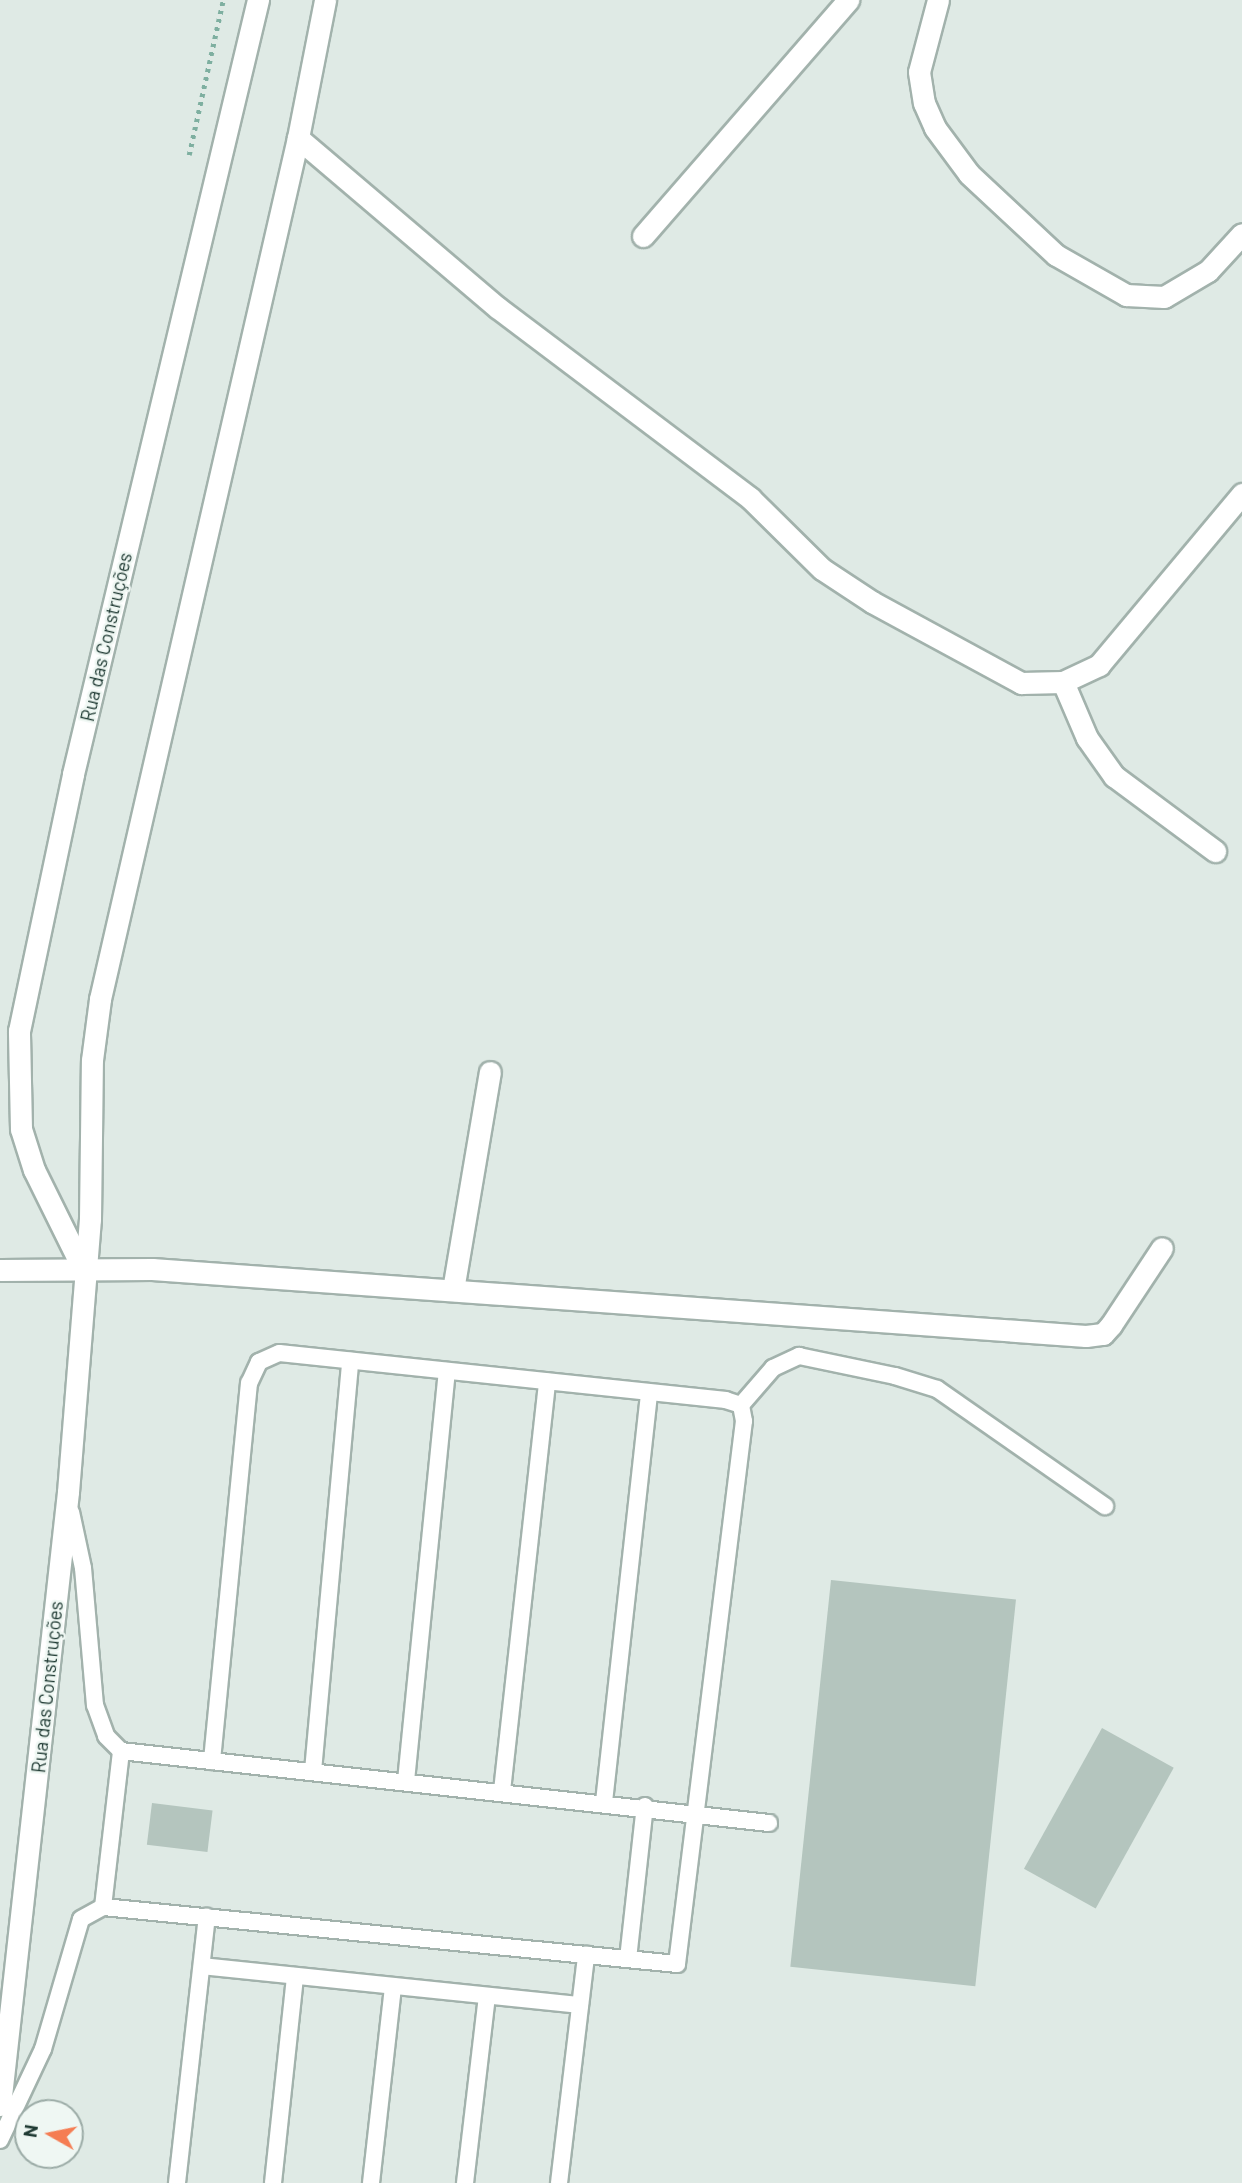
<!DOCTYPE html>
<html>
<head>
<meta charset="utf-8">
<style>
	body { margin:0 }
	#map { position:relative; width:1242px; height:2183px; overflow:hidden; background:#dfeae5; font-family:Barlow,sans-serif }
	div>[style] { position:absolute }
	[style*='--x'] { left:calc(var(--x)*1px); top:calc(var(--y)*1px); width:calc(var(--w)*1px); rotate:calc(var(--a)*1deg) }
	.building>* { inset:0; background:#b4c5be; transform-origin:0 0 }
	.path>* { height:4.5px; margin-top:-2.25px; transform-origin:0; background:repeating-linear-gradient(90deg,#7eafa0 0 3.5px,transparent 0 8.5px) }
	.roads { filter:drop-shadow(2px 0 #a2b2ac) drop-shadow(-2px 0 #a2b2ac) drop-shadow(0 2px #a2b2ac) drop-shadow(0 -2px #a2b2ac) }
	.lane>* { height:16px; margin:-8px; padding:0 8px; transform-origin:8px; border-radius:8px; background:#fff }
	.street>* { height:21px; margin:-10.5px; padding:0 10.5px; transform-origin:10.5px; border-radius:10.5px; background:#fff }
	.secondary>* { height:21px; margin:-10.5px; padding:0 10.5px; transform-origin:10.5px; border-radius:10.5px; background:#fff }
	span { translate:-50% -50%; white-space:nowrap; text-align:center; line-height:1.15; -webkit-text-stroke:5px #eff7f3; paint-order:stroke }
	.street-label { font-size:19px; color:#203b34 }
	.north { position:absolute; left:14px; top:2099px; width:70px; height:70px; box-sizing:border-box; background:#eff7f3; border:2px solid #9caca7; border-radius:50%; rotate:279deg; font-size:19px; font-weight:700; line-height:28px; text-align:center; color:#203b34 }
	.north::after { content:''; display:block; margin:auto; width:24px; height:32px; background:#f57d53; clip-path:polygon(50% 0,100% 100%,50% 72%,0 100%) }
</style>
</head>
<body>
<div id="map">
	<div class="building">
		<i style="left:831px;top:1580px;width:186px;height:389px;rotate:6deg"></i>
		<i style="left:1102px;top:1728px;width:82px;height:161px;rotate:29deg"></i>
		<i style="left:152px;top:1803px;width:61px;height:42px;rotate:7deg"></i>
	</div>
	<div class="path">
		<i style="--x:189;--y:155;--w:159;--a:-77.6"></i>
	</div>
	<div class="roads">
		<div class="lane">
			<i style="--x:741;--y:1405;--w:49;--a:-49.1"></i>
			<i style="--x:773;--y:1368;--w:29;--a:-25"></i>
			<i style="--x:799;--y:1356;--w:98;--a:11.8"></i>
			<i style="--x:895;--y:1376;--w:44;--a:17.2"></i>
			<i style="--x:937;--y:1389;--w:205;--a:34.9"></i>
			<i style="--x:71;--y:1512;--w:57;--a:77.9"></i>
			<i style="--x:83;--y:1568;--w:138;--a:85"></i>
			<i style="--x:95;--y:1705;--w:33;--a:70"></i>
			<i style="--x:106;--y:1736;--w:21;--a:45"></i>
			<i style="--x:121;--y:1751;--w:652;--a:6.34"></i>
			<i style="--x:313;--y:1771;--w:412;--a:-84.8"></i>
			<i style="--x:406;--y:1781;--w:412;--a:-84.3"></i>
			<i style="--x:502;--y:1791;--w:412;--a:-83.7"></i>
			<i style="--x:604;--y:1802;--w:412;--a:-83.7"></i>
			<i style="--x:103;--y:1907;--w:157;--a:-83.4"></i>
			<i style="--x:628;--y:1959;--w:154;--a:-83.7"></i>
			<i style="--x:202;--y:1966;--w:380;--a:5.9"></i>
			<i style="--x:0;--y:2140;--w:101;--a:-64.7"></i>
			<i style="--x:43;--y:2049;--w:135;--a:-73.7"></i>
			<i style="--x:81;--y:1919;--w:25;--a:-29"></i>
			<i style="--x:103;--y:1907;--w:577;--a:5.67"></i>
			<i style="--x:677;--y:1964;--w:547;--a:-82.97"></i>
			<i style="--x:744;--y:1421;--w:16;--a:-101"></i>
			<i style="--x:741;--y:1405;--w:16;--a:-162"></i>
			<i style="--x:726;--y:1400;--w:449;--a:-174"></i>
			<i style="--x:279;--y:1353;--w:22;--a:156"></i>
			<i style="--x:259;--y:1362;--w:23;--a:115"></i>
			<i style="--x:249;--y:1383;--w:380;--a:95.6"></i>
			<i style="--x:177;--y:2183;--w:268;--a:-83.6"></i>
			<i style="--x:273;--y:2183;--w:208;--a:-83.9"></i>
			<i style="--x:371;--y:2183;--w:198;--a:-83.6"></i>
			<i style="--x:465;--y:2183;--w:188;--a:-83.3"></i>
			<i style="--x:559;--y:2183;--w:230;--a:-83.2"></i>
		</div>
		<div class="street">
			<i style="--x:938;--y:0;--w:74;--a:104.8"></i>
			<i style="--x:919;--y:72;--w:31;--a:81"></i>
			<i style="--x:924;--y:103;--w:27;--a:66"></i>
			<i style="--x:935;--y:128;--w:57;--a:53.5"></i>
			<i style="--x:969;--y:174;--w:119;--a:43"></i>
			<i style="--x:1056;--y:255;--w:81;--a:29.7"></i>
			<i style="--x:1126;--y:295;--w:38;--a:3"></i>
			<i style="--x:1164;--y:297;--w:51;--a:-30.6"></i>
			<i style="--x:1208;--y:271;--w:50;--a:-47.4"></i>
			<i style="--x:298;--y:138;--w:262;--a:40.4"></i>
			<i style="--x:498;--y:308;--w:316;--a:37"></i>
			<i style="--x:750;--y:498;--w:101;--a:44.6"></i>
			<i style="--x:822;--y:569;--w:60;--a:33.4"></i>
			<i style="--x:872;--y:602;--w:170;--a:28.5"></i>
			<i style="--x:1021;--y:683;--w:42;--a:-1.4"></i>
			<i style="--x:1063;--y:682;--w:40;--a:-25"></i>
			<i style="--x:1099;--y:665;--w:223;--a:-50.1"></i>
			<i style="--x:643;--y:236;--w:313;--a:-49"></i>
			<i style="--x:1063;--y:682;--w:61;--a:66.8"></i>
			<i style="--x:1087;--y:738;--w:47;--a:54.6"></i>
			<i style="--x:1114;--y:776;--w:126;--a:36.6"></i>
			<i style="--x:0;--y:1270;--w:152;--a:-0.4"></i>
			<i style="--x:152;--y:1269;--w:936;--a:4.1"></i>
			<i style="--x:1086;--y:1336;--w:17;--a:-7"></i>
			<i style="--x:1103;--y:1334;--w:12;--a:-48"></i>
			<i style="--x:1111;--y:1325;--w:92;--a:-56.5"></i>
			<i style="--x:453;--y:1290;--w:221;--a:-80.4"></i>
		</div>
		<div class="secondary">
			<i style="--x:83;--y:1269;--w:110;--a:-116.3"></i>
			<i style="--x:34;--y:1170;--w:43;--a:-107.6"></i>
			<i style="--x:21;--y:1129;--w:98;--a:-91.2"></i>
			<i style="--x:19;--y:1031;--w:263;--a:-78.1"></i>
			<i style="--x:73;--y:774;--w:796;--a:-76.56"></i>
			<i style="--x:0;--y:2105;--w:617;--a:-83.67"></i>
			<i style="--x:68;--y:1492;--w:274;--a:-85.4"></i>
			<i style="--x:90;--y:1219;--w:159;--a:-89.3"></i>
			<i style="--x:92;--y:1060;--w:62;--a:-82.5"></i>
			<i style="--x:100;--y:999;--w:883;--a:-77.05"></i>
			<i style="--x:298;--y:138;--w:141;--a:-78.9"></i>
		</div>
	</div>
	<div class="street-label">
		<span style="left:106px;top:637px;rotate:-77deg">Rua das Construções</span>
		<span style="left:47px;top:1687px;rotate:-84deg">Rua das Construções</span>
	</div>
	<div class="north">N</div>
</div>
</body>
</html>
